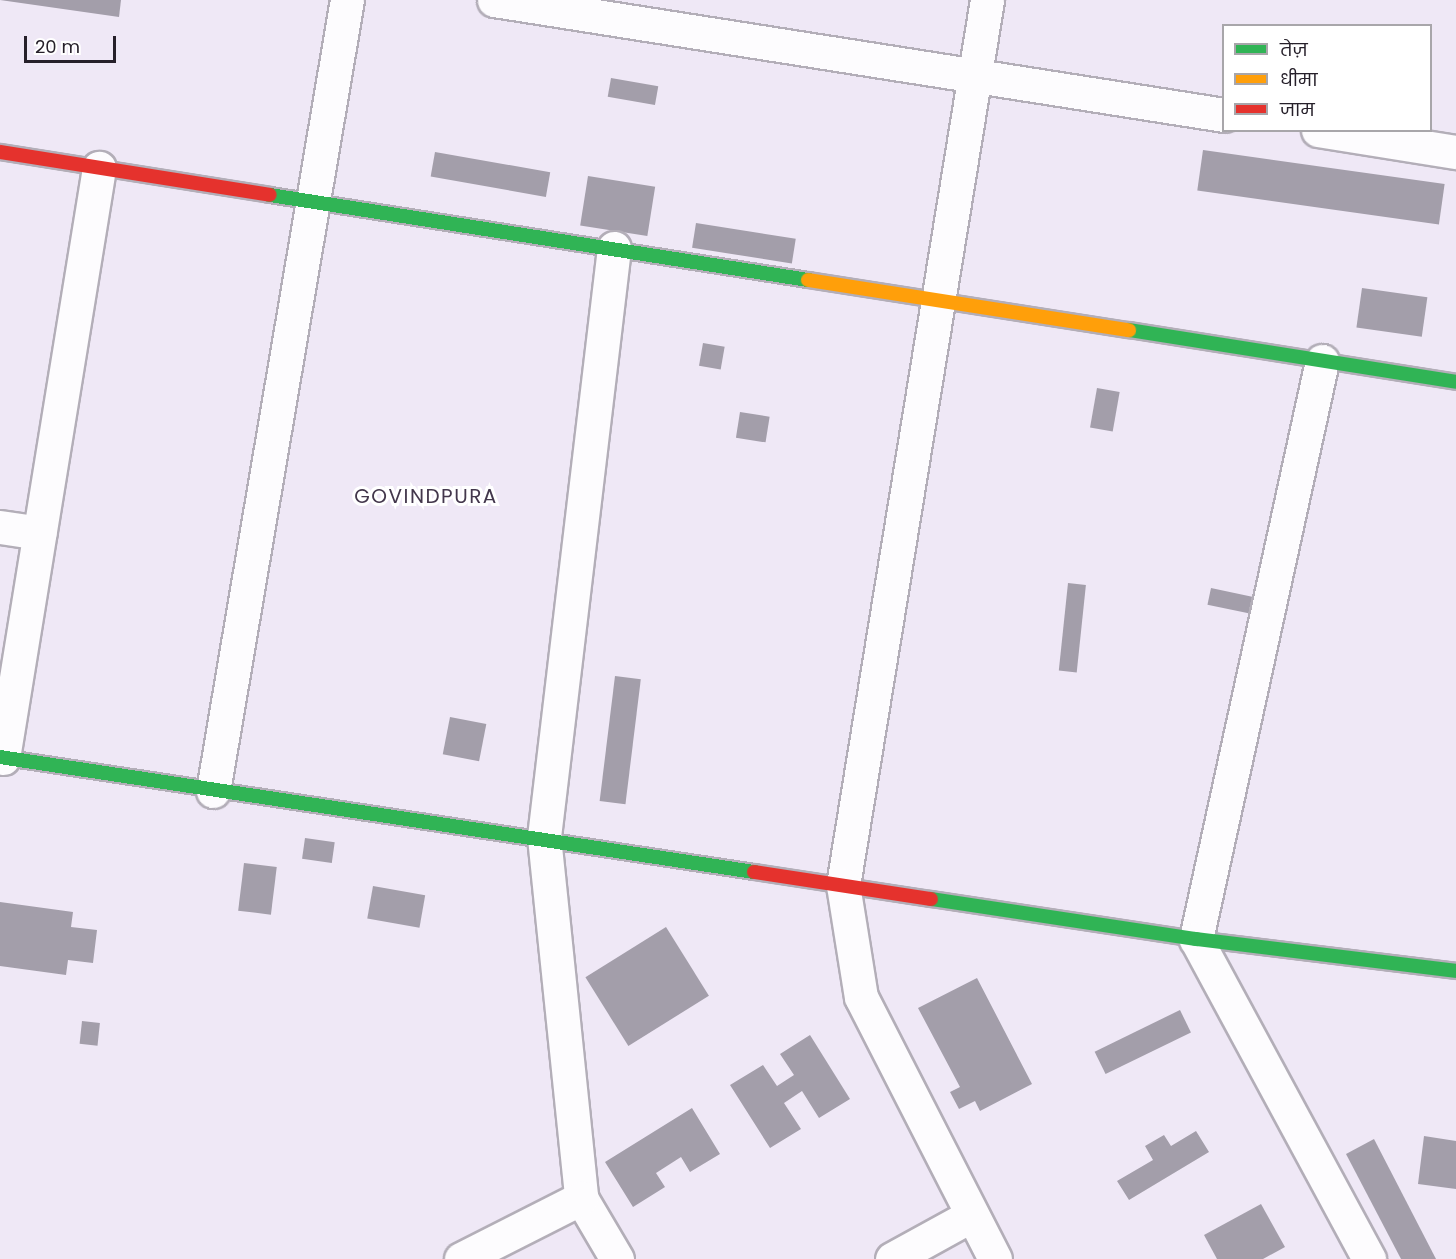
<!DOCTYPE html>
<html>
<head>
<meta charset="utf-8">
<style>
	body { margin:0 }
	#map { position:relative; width:1456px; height:1259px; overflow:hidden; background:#efe8f6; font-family:Poppins,"Noto Sans Devanagari",sans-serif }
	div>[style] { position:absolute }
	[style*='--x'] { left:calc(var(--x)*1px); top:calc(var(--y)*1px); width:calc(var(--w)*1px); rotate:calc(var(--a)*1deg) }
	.building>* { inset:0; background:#a39eaa; transform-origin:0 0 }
	.roads { filter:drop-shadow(2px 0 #b3aeb8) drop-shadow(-2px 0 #b3aeb8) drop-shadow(0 2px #b3aeb8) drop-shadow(0 -2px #b3aeb8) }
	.street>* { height:33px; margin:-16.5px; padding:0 16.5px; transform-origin:16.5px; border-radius:16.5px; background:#fdfcfe }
	.fast>* { height:14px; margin:-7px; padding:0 7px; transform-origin:7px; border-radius:7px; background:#30b455 }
	.slow>* { height:14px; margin:-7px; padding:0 7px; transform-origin:7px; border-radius:7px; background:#ff9f0a }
	.jam>* { height:14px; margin:-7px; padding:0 7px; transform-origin:7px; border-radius:7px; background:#e5322d }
	span { translate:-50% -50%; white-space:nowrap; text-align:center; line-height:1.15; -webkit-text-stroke:6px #fff; paint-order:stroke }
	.neighbourhood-label { font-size:20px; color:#43374c; letter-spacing:1.5px }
	.legend { position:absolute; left:1222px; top:24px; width:210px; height:108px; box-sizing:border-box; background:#fff; border:2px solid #a8a6aa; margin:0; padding:8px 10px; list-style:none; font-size:18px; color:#26202a }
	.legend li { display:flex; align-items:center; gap:12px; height:30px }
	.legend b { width:30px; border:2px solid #a8a6aa }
	.scale { position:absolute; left:24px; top:36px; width:92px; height:27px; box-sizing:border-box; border:3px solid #26202a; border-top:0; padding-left:8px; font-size:18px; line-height:21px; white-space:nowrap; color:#26202a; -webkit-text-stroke:4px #fff; paint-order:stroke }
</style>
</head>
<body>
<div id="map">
	<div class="building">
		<i style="clip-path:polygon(0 0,121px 0,119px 17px)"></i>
		<i style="left:611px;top:78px;width:48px;height:19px;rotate:10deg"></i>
		<i style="left:1203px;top:150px;width:244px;height:41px;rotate:8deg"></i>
		<i style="left:435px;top:152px;width:117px;height:25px;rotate:10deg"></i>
		<i style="left:588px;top:176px;width:68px;height:50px;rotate:9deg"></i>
		<i style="left:696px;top:223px;width:101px;height:25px;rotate:9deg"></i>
		<i style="left:1362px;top:288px;width:66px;height:40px;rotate:8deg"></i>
		<i style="left:703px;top:343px;width:22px;height:23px;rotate:10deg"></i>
		<i style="left:1097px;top:388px;width:23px;height:40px;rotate:10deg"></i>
		<i style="left:740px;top:412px;width:30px;height:26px;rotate:9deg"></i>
		<i style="left:1068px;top:583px;width:18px;height:88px;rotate:6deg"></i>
		<i style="left:1211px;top:588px;width:42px;height:17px;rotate:12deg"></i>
		<i style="left:615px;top:676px;width:26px;height:126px;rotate:7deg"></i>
		<i style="left:450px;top:717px;width:37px;height:38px;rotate:11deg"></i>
		<i style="left:305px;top:838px;width:30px;height:21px;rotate:8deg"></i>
		<i style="left:244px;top:863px;width:33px;height:48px;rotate:7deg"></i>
		<i style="left:373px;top:886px;width:53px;height:33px;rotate:10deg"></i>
		<i style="clip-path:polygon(0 902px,73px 912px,71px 927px,97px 930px,93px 963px,68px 960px,66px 975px,0 966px)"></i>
		<i style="left:666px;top:927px;width:81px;height:95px;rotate:58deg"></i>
		<i style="clip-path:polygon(977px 978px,1032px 1084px,980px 1111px,975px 1101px,959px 1109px,950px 1092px,960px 1087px,918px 1008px)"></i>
		<i style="left:1180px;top:1010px;width:25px;height:95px;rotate:64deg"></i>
		<i style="left:82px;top:1021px;width:18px;height:23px;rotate:6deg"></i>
		<i style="clip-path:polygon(810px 1035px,850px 1099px,819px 1118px,802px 1091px,784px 1103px,801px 1129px,770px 1148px,730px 1085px,763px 1065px,777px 1086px,794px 1075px,780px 1054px)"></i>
		<i style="clip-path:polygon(692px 1108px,720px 1154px,690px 1172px,681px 1157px,656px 1173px,665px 1187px,633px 1207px,605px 1162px)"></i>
		<i style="clip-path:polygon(1196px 1131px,1209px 1152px,1129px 1200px,1117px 1181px,1153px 1160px,1145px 1146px,1164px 1135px,1171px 1146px)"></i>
		<i style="clip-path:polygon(1424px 1136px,1456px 1141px,1456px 1189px,1418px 1184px)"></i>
		<i style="clip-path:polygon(1374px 1139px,1436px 1259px,1401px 1259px,1346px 1154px)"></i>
		<i style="clip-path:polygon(1261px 1204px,1285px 1247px,1263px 1259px,1217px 1259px,1204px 1235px)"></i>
	</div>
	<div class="roads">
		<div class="street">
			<i style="--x:494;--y:0;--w:739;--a:8.95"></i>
			<i style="--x:987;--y:0;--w:897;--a:99.24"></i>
			<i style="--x:843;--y:885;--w:113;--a:80.9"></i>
			<i style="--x:861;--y:997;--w:294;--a:62.9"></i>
			<i style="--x:1318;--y:130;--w:140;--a:9.1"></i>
			<i style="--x:614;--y:248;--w:593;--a:96.78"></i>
			<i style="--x:544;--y:837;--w:363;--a:84.1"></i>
			<i style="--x:581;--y:1198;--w:71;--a:59.5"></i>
			<i style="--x:1322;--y:361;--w:592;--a:102.3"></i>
			<i style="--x:1196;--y:939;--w:364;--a:61.6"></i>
			<i style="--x:0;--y:527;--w:40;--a:8.5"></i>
			<i style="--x:3;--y:758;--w:598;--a:-80.76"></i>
			<i style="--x:213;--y:791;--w:802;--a:-80.39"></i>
			<i style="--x:461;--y:1259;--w:135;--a:-26.9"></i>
			<i style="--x:892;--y:1259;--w:91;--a:-28.8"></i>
		</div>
		<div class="fast">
			<i style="--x:270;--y:195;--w:545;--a:8.98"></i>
			<i style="--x:1129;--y:330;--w:331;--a:9"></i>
			<i style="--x:0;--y:757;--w:763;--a:8.67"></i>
			<i style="--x:931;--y:899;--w:268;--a:8.6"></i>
			<i style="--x:1196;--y:939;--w:262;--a:7"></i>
		</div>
		<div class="slow">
			<i style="--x:808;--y:280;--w:325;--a:8.9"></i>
		</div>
		<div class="jam">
			<i style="--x:0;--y:152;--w:273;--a:9"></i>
			<i style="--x:754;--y:872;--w:179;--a:8.7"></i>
		</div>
	</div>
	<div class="neighbourhood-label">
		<span style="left:426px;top:496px">GOVINDPURA</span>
	</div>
	<ul class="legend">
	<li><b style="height:8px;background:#30b455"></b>तेज़</li>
	<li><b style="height:8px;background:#ff9f0a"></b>धीमा</li>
	<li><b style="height:8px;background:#e5322d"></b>जाम</li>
	</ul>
	<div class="scale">20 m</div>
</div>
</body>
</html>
